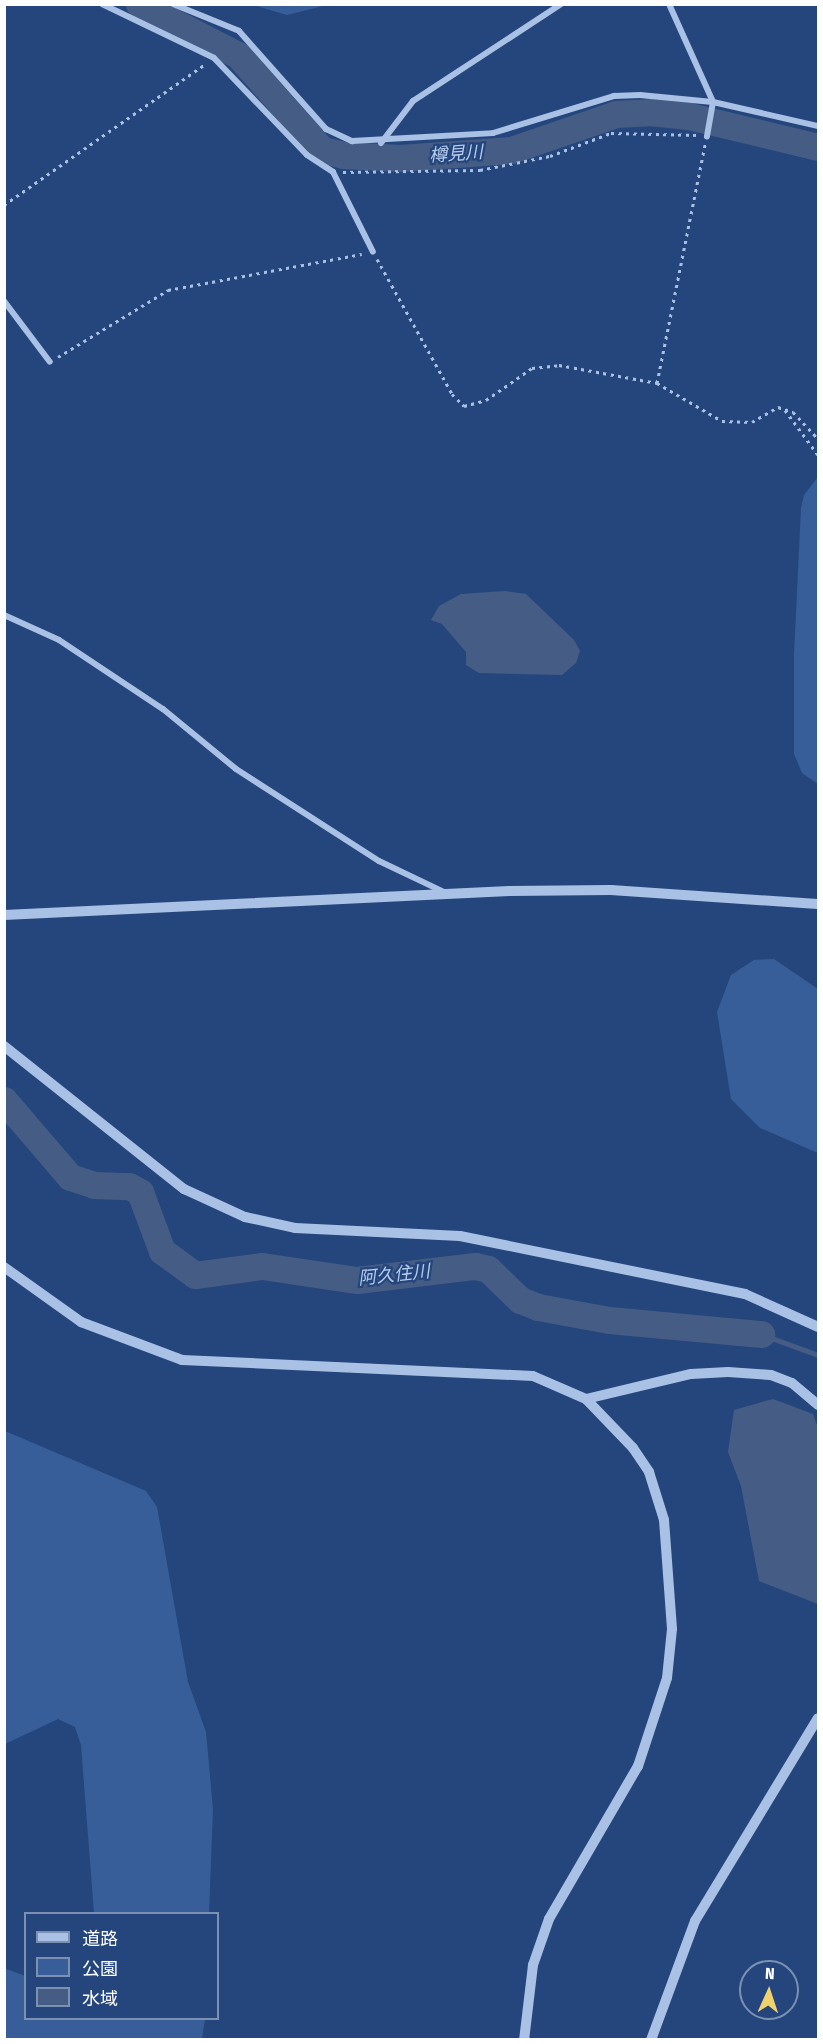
<!DOCTYPE html>
<html>
<head>
<meta charset="utf-8">
<style>
	body { margin:0 }
	#map { position:relative; width:823px; height:2044px; overflow:hidden; background:#25467d; font-family:"Fira Sans Condensed","Noto Sans JP",sans-serif }
	div>[style] { position:absolute }
	[style*='--x'] { left:calc(var(--x)*1px); top:calc(var(--y)*1px); width:calc(var(--w)*1px); rotate:calc(var(--a)*1deg) }
	.green>* { inset:0; background:#385e9a }
	.water>* { inset:0; background:#455d85 }
	.stream>* { height:4.5px; margin:-2.25px; padding:0 2.25px; transform-origin:2.25px; border-radius:2.25px; background:#455d85 }
	.river>* { height:27px; margin:-13.5px; padding:0 13.5px; transform-origin:13.5px; border-radius:13.5px; background:#455d85 }
	.path>* { height:3px; margin-top:-1.5px; transform-origin:0; background:repeating-linear-gradient(90deg,#a9c1e5 0 3px,transparent 0 7.5px) }
	.minor>* { height:6px; margin:-3px; padding:0 3px; transform-origin:3px; border-radius:3px; background:#a9c1e5 }
	.tertiary>* { height:10px; margin:-5px; padding:0 5px; transform-origin:5px; border-radius:5px; background:#a9c1e5 }
	span { translate:-50% -50%; white-space:nowrap; text-align:center; line-height:1.15; -webkit-text-stroke:4.5px #25467d; paint-order:stroke }
	.water-label { font-size:18px; color:#b5cbed; font-style:italic }
	.frame { position:absolute; inset:0; border:6px solid #fff; pointer-events:none }
	.legend { position:absolute; left:24px; top:1912px; width:195px; height:108px; box-sizing:border-box; background:#25467d; border:2px solid #7c90b1; margin:0; padding:8px 10px; list-style:none; font-size:18px; color:#fff }
	.legend li { display:flex; align-items:center; gap:12px; height:30px }
	.legend b { width:30px; border:2px solid #7c90b1 }
	.north { position:absolute; left:739px; top:1960px; width:60px; height:60px; box-sizing:border-box; background:#25467d; border:2px solid #7c90b1; border-radius:50%; rotate:3deg; font-size:16px; font-weight:700; line-height:24px; text-align:center; color:#fff }
	.north::after { content:''; display:block; margin:auto; width:21px; height:27px; background:#efd16e; clip-path:polygon(50% 0,100% 100%,50% 72%,0 100%) }
</style>
</head>
<body>
<div id="map">
	<div class="green">
		<i style="clip-path:polygon(253px 5px,327px 4px,327px 5px,287px 15px)"></i>
		<i style="clip-path:polygon(818px 477px,818px 784px,802px 773px,794px 754px,794px 655px,801px 508px,804px 495px)"></i>
		<i style="clip-path:polygon(774px 959px,818px 989px,818px 1153px,760px 1128px,731px 1099px,717px 1012px,731px 975px,754px 960px)"></i>
		<i style="clip-path:polygon(5px 1431px,146px 1491px,157px 1507px,188px 1682px,206px 1732px,213px 1809px,209px 1913px,94px 1913px,81px 1745px,75px 1727px,58px 1719px,5px 1744px)"></i>
		<i style="clip-path:polygon(4px 1968px,25px 1976px,26px 2018px,205px 2019px,202px 2039px,5px 2039px)"></i>
	</div>
	<div class="water">
		<i style="clip-path:polygon(505px 591px,526px 594px,574px 640px,580px 651px,576px 663px,562px 675px,479px 673px,466px 665px,466px 652px,442px 624px,431px 620px,439px 606px,461px 594px)"></i>
		<i style="clip-path:polygon(773px 1399px,813px 1414px,818px 1428px,818px 1604px,759px 1581px,741px 1486px,728px 1452px,734px 1410px)"></i>
	</div>
	<div class="stream">
		<i style="--x:761;--y:1334;--w:61;--a:20.2"></i>
	</div>
	<div class="river">
		<i style="--x:139;--y:4;--w:111;--a:27.3"></i>
		<i style="--x:238;--y:55;--w:127;--a:48.5"></i>
		<i style="--x:322;--y:150;--w:22;--a:13"></i>
		<i style="--x:343;--y:155;--w:57;--a:3"></i>
		<i style="--x:400;--y:158;--w:111;--a:-4.1"></i>
		<i style="--x:511;--y:150;--w:111;--a:-18.9"></i>
		<i style="--x:616;--y:114;--w:33;--a:-3"></i>
		<i style="--x:649;--y:112;--w:40;--a:5.7"></i>
		<i style="--x:689;--y:116;--w:133;--a:13.5"></i>
		<i style="--x:4;--y:1100;--w:101;--a:49.4"></i>
		<i style="--x:70;--y:1177;--w:25;--a:18"></i>
		<i style="--x:94;--y:1185;--w:35;--a:2"></i>
		<i style="--x:129;--y:1186;--w:13;--a:29"></i>
		<i style="--x:140;--y:1192;--w:63;--a:69.6"></i>
		<i style="--x:162;--y:1251;--w:41;--a:36"></i>
		<i style="--x:195;--y:1275;--w:68;--a:-7.7"></i>
		<i style="--x:262;--y:1266;--w:96;--a:8.4"></i>
		<i style="--x:357;--y:1280;--w:119;--a:-6.8"></i>
		<i style="--x:475;--y:1266;--w:13;--a:13"></i>
		<i style="--x:488;--y:1269;--w:45;--a:44.1"></i>
		<i style="--x:520;--y:1300;--w:19;--a:21"></i>
		<i style="--x:538;--y:1307;--w:72;--a:10.4"></i>
		<i style="--x:609;--y:1320;--w:153;--a:5.3"></i>
	</div>
	<div class="path">
		<i style="--x:343;--y:172;--w:137;--a:-0.8"></i>
		<i style="--x:480;--y:170;--w:71;--a:-11.3"></i>
		<i style="--x:550;--y:156;--w:65;--a:-20.7"></i>
		<i style="--x:611;--y:133;--w:88;--a:1.3"></i>
		<i style="--x:4;--y:205;--w:244;--a:-35"></i>
		<i style="--x:377;--y:259;--w:154;--a:60.9"></i>
		<i style="--x:452;--y:394;--w:17;--a:45"></i>
		<i style="--x:464;--y:406;--w:23;--a:-15"></i>
		<i style="--x:486;--y:400;--w:56;--a:-34.8"></i>
		<i style="--x:532;--y:368;--w:27;--a:-6"></i>
		<i style="--x:559;--y:365;--w:100;--a:10.4"></i>
		<i style="--x:657;--y:383;--w:75;--a:30.3"></i>
		<i style="--x:722;--y:421;--w:30;--a:2"></i>
		<i style="--x:752;--y:422;--w:30;--a:-30"></i>
		<i style="--x:778;--y:407;--w:16;--a:18"></i>
		<i style="--x:793;--y:412;--w:37;--a:47"></i>
		<i style="--x:58;--y:357;--w:129;--a:-31.3"></i>
		<i style="--x:168;--y:290;--w:197;--a:-10.5"></i>
		<i style="--x:657;--y:383;--w:244;--a:-78.6"></i>
		<i style="--x:785;--y:410;--w:56;--a:53.7"></i>
	</div>
	<div class="minor">
		<i style="--x:102;--y:4;--w:124;--a:25.7"></i>
		<i style="--x:214;--y:58;--w:134;--a:46.2"></i>
		<i style="--x:307;--y:155;--w:31;--a:33"></i>
		<i style="--x:333;--y:172;--w:89;--a:63.4"></i>
		<i style="--x:173;--y:4;--w:71;--a:22.2"></i>
		<i style="--x:239;--y:31;--w:131;--a:48.4"></i>
		<i style="--x:326;--y:129;--w:29;--a:25"></i>
		<i style="--x:352;--y:141;--w:141;--a:-3.2"></i>
		<i style="--x:493;--y:133;--w:127;--a:-17"></i>
		<i style="--x:614;--y:96;--w:26;--a:-2"></i>
		<i style="--x:640;--y:95;--w:73;--a:5.5"></i>
		<i style="--x:713;--y:102;--w:108;--a:12.9"></i>
		<i style="--x:669;--y:4;--w:107;--a:65.8"></i>
		<i style="--x:713;--y:102;--w:35;--a:100"></i>
		<i style="--x:381;--y:143;--w:53;--a:-52.7"></i>
		<i style="--x:413;--y:101;--w:177;--a:-33.2"></i>
		<i style="--x:4;--y:301;--w:76;--a:53"></i>
		<i style="--x:4;--y:615;--w:60;--a:24.4"></i>
		<i style="--x:59;--y:640;--w:125;--a:33.6"></i>
		<i style="--x:163;--y:709;--w:94;--a:39.4"></i>
		<i style="--x:236;--y:769;--w:170;--a:32.8"></i>
		<i style="--x:379;--y:861;--w:74;--a:25.5"></i>
	</div>
	<div class="tertiary">
		<i style="--x:4;--y:915;--w:506;--a:-2.72"></i>
		<i style="--x:509;--y:891;--w:102;--a:-0.6"></i>
		<i style="--x:611;--y:890;--w:207;--a:3.9"></i>
		<i style="--x:4;--y:1046;--w:230;--a:38.5"></i>
		<i style="--x:184;--y:1189;--w:67;--a:24.7"></i>
		<i style="--x:245;--y:1217;--w:51;--a:12.4"></i>
		<i style="--x:295;--y:1228;--w:165;--a:2.8"></i>
		<i style="--x:460;--y:1236;--w:291;--a:11.5"></i>
		<i style="--x:745;--y:1294;--w:80;--a:24.3"></i>
		<i style="--x:4;--y:1267;--w:95;--a:35.5"></i>
		<i style="--x:81;--y:1322;--w:108;--a:20.6"></i>
		<i style="--x:182;--y:1360;--w:351;--a:2.6"></i>
		<i style="--x:533;--y:1376;--w:58;--a:23.5"></i>
		<i style="--x:586;--y:1399;--w:68;--a:46.2"></i>
		<i style="--x:633;--y:1448;--w:29;--a:56"></i>
		<i style="--x:649;--y:1472;--w:50;--a:72.6"></i>
		<i style="--x:664;--y:1520;--w:109;--a:85.8"></i>
		<i style="--x:672;--y:1629;--w:49;--a:95.8"></i>
		<i style="--x:667;--y:1678;--w:93;--a:108.2"></i>
		<i style="--x:638;--y:1766;--w:177;--a:120.2"></i>
		<i style="--x:549;--y:1919;--w:49;--a:109.2"></i>
		<i style="--x:533;--y:1965;--w:76;--a:96.8"></i>
		<i style="--x:586;--y:1399;--w:108;--a:-13.4"></i>
		<i style="--x:691;--y:1374;--w:37;--a:-3"></i>
		<i style="--x:728;--y:1372;--w:43;--a:4"></i>
		<i style="--x:771;--y:1375;--w:22;--a:21"></i>
		<i style="--x:792;--y:1383;--w:34;--a:40"></i>
		<i style="--x:651;--y:2040;--w:127;--a:-69.7"></i>
		<i style="--x:695;--y:1921;--w:237;--a:-58.8"></i>
	</div>
	<div class="water-label">
		<span style="left:456px;top:154px;rotate:-4deg">樽見川</span>
		<span style="left:394px;top:1275px;rotate:-6deg">阿久住川</span>
	</div>
	<div class="frame"></div>
	<ul class="legend">
	<li><b style="height:8px;background:#a9c1e5"></b>道路</li>
	<li><b style="height:16px;background:#385e9a"></b>公園</li>
	<li><b style="height:16px;background:#455d85"></b>水域</li>
	</ul>
	<div class="north">N</div>
</div>
</body>
</html>
